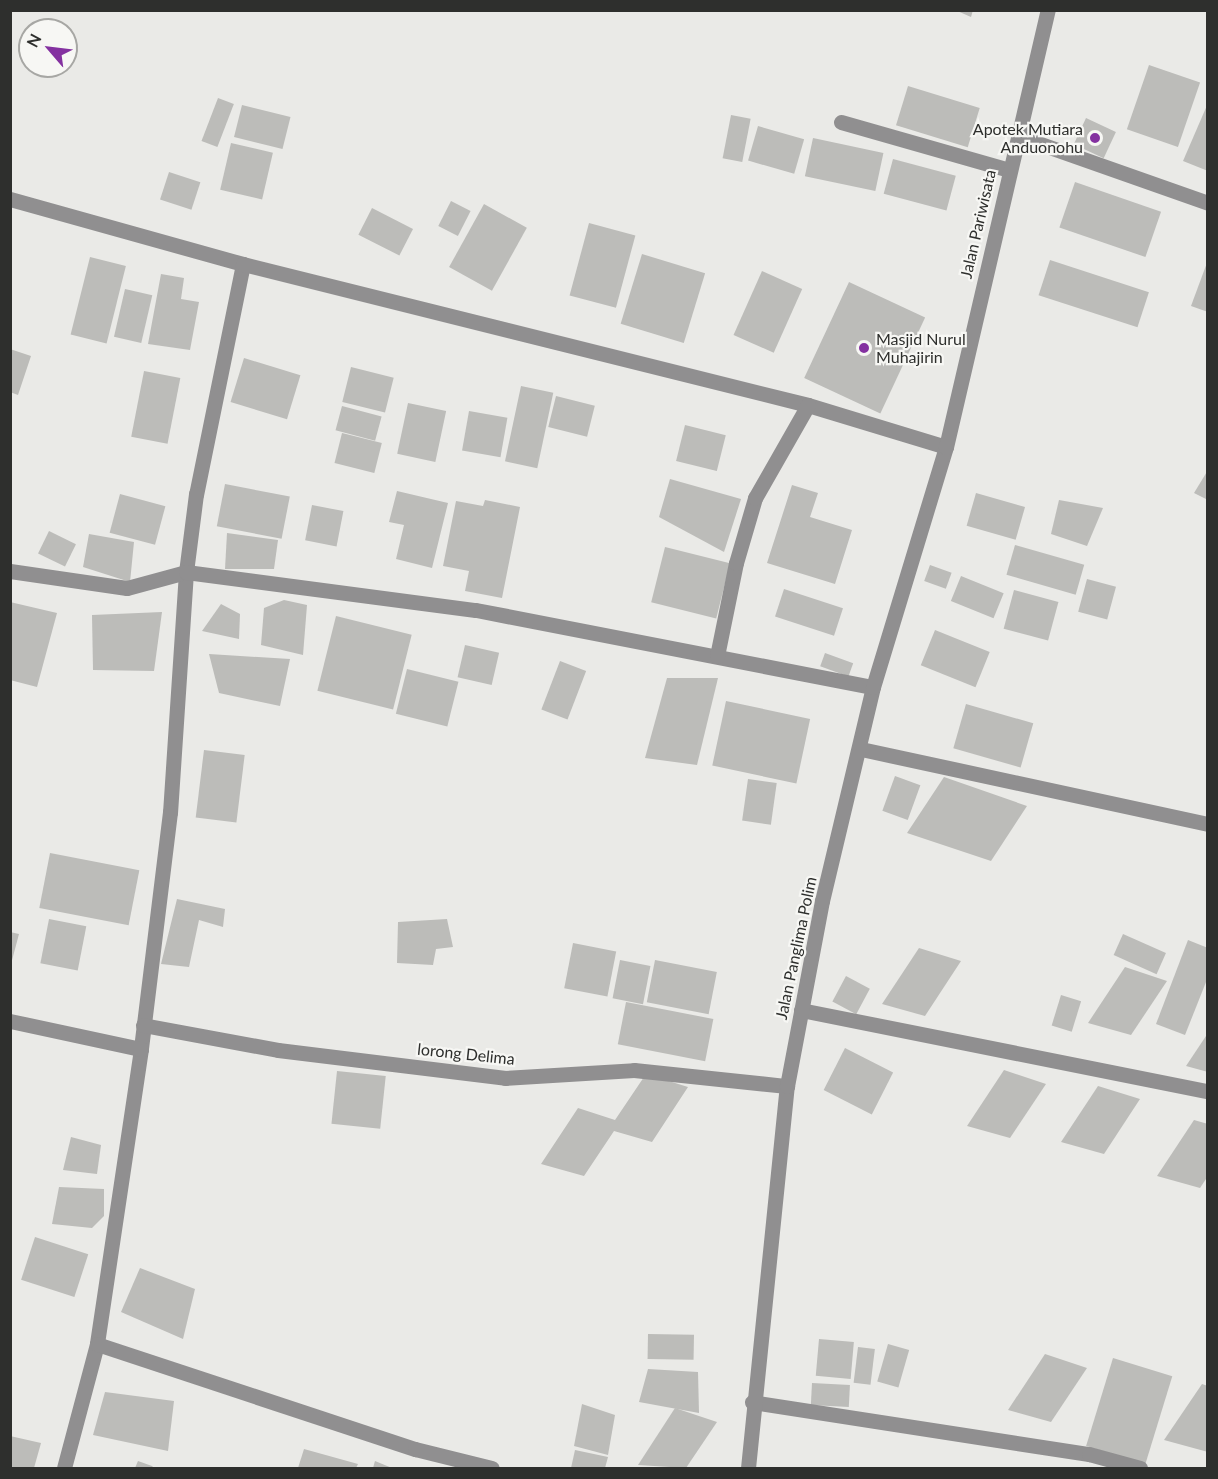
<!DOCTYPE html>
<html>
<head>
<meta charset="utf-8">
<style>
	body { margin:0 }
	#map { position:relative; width:1218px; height:1479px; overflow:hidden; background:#eaeae7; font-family:Lato,sans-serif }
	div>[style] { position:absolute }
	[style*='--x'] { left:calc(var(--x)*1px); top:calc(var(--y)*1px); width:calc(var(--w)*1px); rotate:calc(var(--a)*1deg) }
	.building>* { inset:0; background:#bcbcb9; transform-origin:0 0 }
	.minor>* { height:15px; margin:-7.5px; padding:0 7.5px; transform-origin:7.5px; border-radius:7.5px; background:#908f90 }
	.dots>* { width:16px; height:16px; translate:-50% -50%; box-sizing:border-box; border:3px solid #f7f7f4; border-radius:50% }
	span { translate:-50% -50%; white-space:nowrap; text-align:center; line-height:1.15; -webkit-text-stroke:4.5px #f7f7f4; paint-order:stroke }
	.poi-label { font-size:16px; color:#2e2f2d }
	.right { translate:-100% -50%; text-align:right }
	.left { translate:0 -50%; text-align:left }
	.street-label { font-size:16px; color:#2e2f2d }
	.frame { position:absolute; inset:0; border:12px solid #2e2f2d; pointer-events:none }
	.north { position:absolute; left:18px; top:18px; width:60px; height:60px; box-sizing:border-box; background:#f7f7f4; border:2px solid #a7a7a4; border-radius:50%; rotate:298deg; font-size:16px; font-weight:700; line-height:24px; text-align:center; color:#2e2f2d }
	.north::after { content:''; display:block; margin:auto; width:21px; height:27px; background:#8431a0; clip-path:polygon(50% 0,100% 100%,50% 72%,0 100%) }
</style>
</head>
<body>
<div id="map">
	<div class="building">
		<i style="clip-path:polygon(955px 10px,973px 10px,971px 17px)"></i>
		<i style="left:1149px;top:65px;width:54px;height:68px;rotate:19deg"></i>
		<i style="left:908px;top:86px;width:75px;height:41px;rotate:17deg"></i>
		<i style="left:218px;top:98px;width:17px;height:46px;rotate:21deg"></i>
		<i style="clip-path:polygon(1208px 103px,1208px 171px,1183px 161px)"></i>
		<i style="left:242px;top:105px;width:50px;height:33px;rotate:14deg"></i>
		<i style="left:731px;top:115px;width:20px;height:44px;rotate:11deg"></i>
		<i style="left:1086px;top:118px;width:33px;height:29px;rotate:25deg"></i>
		<i style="left:758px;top:126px;width:48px;height:36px;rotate:16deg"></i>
		<i style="left:813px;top:138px;width:72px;height:39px;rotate:12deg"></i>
		<i style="left:231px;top:143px;width:43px;height:48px;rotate:13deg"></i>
		<i style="left:893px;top:159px;width:65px;height:36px;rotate:15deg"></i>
		<i style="left:169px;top:172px;width:33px;height:29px;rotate:18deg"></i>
		<i style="left:1075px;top:182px;width:91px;height:48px;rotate:19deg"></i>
		<i style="left:451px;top:201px;width:22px;height:28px;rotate:27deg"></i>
		<i style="left:484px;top:204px;width:49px;height:72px;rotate:29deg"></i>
		<i style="left:372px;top:208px;width:46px;height:30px;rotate:27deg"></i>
		<i style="left:589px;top:223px;width:48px;height:75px;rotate:15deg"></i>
		<i style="left:642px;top:254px;width:66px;height:73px;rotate:17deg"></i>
		<i style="left:90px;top:257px;width:37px;height:80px;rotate:14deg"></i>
		<i style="left:1050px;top:260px;width:104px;height:37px;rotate:18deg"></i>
		<i style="clip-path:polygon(1208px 260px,1208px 312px,1191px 306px)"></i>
		<i style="left:762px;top:271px;width:44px;height:70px;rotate:24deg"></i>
		<i style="clip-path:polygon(161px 274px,184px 278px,181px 299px,199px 302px,190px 350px,148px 344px)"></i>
		<i style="left:849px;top:282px;width:84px;height:106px;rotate:25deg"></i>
		<i style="left:125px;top:289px;width:28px;height:49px;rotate:13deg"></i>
		<i style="clip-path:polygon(10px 349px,31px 356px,18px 395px,10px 392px)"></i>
		<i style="left:244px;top:358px;width:59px;height:46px;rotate:17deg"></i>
		<i style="left:351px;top:367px;width:44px;height:36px;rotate:14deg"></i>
		<i style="left:144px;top:371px;width:37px;height:67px;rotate:11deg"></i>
		<i style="left:521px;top:386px;width:33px;height:77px;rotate:12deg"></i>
		<i style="left:556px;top:396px;width:40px;height:32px;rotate:14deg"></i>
		<i style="left:408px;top:403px;width:39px;height:52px;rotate:12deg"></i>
		<i style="left:342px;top:406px;width:41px;height:25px;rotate:15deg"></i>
		<i style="left:469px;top:411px;width:39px;height:40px;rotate:10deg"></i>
		<i style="left:685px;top:425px;width:42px;height:37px;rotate:14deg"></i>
		<i style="left:342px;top:433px;width:41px;height:31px;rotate:14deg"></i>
		<i style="clip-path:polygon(1208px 470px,1208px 500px,1194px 493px)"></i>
		<i style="clip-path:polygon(670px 479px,741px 499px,724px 552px,659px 517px)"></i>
		<i style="left:225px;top:484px;width:66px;height:43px;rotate:11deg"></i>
		<i style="clip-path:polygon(792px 485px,818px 493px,810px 517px,852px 530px,835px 584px,767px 563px)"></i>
		<i style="clip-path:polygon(397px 491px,448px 503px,432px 568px,396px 559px,404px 525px,389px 522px)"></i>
		<i style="left:976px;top:493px;width:51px;height:34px;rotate:16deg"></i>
		<i style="left:120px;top:494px;width:47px;height:40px;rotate:15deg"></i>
		<i style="clip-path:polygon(485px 500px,520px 507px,502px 598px,465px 591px,469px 571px,443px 566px,456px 501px,483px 506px)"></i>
		<i style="clip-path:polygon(1059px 500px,1103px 508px,1087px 546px,1051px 534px)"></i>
		<i style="left:312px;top:505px;width:32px;height:36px;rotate:11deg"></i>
		<i style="left:49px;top:531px;width:30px;height:25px;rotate:26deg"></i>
		<i style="clip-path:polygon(227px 533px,278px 540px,274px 569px,225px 569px)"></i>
		<i style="clip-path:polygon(89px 534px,134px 542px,130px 582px,83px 567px)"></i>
		<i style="left:1015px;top:545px;width:72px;height:31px;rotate:16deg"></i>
		<i style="left:665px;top:547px;width:67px;height:57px;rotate:14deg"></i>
		<i style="left:930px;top:565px;width:23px;height:17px;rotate:20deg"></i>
		<i style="left:961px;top:576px;width:46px;height:27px;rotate:22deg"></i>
		<i style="left:1087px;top:579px;width:30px;height:34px;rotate:15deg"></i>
		<i style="left:784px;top:589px;width:62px;height:29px;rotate:18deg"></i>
		<i style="left:1014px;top:590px;width:46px;height:40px;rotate:15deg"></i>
		<i style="clip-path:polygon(284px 600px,307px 605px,303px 655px,261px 645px,264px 608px)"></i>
		<i style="clip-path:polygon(10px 602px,57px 613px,37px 687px,10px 680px)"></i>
		<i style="clip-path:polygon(221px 604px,240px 614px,239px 639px,202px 631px)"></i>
		<i style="clip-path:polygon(162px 612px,154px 671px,93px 670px,92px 615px)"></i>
		<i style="left:336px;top:616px;width:78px;height:77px;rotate:14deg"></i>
		<i style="left:935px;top:630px;width:59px;height:38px;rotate:22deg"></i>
		<i style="left:465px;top:645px;width:35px;height:33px;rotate:13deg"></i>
		<i style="left:825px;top:653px;width:30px;height:14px;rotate:20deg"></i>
		<i style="clip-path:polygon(209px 654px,290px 659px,280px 706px,219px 693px)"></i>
		<i style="left:560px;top:661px;width:28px;height:52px;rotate:21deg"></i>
		<i style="left:407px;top:669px;width:53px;height:46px;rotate:14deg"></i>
		<i style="clip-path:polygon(667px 678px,718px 678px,697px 765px,645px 758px)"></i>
		<i style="left:726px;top:701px;width:86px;height:66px;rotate:12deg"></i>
		<i style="left:966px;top:704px;width:70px;height:46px;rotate:16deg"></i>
		<i style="left:204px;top:750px;width:41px;height:68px;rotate:7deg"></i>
		<i style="left:895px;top:776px;width:27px;height:37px;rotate:20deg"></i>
		<i style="clip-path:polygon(944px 777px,1027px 806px,991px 861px,907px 833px)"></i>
		<i style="left:748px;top:779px;width:29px;height:42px;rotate:8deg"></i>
		<i style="left:50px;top:853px;width:91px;height:56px;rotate:11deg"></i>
		<i style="clip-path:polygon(177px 899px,225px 909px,223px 927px,199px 920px,189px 967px,161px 964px)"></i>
		<i style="left:49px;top:919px;width:38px;height:45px;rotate:11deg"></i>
		<i style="clip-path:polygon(447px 919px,453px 947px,436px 949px,433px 965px,397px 963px,398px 922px)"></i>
		<i style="clip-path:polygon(10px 932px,19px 934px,11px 964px,10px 964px)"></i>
		<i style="left:1123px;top:934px;width:47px;height:23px;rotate:24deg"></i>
		<i style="clip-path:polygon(1188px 940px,1208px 948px,1208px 977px,1185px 1035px,1156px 1024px)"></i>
		<i style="left:573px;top:943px;width:44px;height:46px;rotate:11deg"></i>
		<i style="clip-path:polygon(919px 948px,961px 961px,925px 1016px,882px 1004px)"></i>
		<i style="left:620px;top:960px;width:31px;height:39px;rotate:11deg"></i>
		<i style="left:655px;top:960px;width:63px;height:43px;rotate:11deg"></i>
		<i style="clip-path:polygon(1125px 967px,1167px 981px,1131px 1035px,1088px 1023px)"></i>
		<i style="left:846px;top:976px;width:27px;height:29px;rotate:28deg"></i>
		<i style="left:1061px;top:995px;width:21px;height:32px;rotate:17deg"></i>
		<i style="left:626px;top:1002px;width:89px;height:43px;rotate:11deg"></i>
		<i style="clip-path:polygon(1208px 1033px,1208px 1072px,1186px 1066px)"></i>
		<i style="left:845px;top:1048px;width:54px;height:47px;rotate:27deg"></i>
		<i style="clip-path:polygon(1004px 1070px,1046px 1084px,1010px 1138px,967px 1126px)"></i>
		<i style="left:337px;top:1071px;width:49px;height:53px;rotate:6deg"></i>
		<i style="clip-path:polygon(646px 1074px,688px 1087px,652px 1142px,614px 1131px,584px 1176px,541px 1164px,578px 1108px,615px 1120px)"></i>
		<i style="clip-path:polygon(1098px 1086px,1140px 1099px,1104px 1154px,1061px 1142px)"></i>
		<i style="clip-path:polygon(1194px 1120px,1208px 1124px,1208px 1176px,1200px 1188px,1157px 1176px)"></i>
		<i style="clip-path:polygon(71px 1137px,101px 1145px,97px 1174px,63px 1170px)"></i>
		<i style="clip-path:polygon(59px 1187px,104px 1189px,104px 1216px,92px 1228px,52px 1224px)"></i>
		<i style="left:35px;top:1237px;width:56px;height:45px;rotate:18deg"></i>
		<i style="clip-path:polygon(140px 1268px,195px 1289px,183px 1339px,121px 1312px)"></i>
		<i style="left:648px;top:1334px;width:46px;height:25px;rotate:1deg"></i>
		<i style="left:819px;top:1339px;width:35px;height:37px;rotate:5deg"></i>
		<i style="left:888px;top:1344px;width:22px;height:39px;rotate:16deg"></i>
		<i style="left:858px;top:1347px;width:17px;height:36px;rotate:7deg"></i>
		<i style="clip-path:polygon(1045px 1354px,1087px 1368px,1051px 1422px,1008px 1410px)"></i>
		<i style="left:1113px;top:1358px;width:62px;height:92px;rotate:17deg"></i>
		<i style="clip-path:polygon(648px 1369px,698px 1372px,699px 1413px,639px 1402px)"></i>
		<i style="left:812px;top:1383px;width:38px;height:22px;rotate:3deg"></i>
		<i style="clip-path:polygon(1202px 1384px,1208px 1386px,1208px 1452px,1164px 1440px)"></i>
		<i style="clip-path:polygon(105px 1392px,174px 1401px,168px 1451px,93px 1435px)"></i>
		<i style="clip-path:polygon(582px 1404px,615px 1415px,608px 1455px,574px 1446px)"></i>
		<i style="clip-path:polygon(675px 1408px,717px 1422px,686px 1468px,638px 1465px)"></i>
		<i style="clip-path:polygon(10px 1436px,41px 1443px,34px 1468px,10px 1468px)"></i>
		<i style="clip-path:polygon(304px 1449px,358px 1464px,356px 1468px,298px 1468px)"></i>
		<i style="clip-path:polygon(575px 1450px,608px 1457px,605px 1468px,571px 1468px)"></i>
		<i style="clip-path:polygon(138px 1461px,152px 1466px,154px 1468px,135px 1468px)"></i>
		<i style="clip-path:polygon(375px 1461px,392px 1468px,373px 1468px)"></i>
	</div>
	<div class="minor">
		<i style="--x:841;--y:122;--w:175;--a:15.9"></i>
		<i style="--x:1018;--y:136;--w:201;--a:19.4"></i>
		<i style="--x:10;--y:199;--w:242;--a:15.6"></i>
		<i style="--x:243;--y:264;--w:235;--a:101.5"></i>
		<i style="--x:196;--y:494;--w:79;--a:97.3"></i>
		<i style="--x:186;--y:572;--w:241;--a:93.8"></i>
		<i style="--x:170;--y:812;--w:239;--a:97"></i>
		<i style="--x:141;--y:1049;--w:298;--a:98.5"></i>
		<i style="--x:97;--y:1344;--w:128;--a:104.9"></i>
		<i style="--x:243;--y:264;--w:582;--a:14.01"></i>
		<i style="--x:808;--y:405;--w:144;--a:16.9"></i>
		<i style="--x:10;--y:571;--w:118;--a:8.3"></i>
		<i style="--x:127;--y:588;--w:61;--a:-15.2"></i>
		<i style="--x:186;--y:572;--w:292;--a:7.5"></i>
		<i style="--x:476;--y:610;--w:404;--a:11"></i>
		<i style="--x:717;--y:656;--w:95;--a:-78.5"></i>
		<i style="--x:736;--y:563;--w:68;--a:-73.7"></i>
		<i style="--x:755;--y:498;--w:107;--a:-60.3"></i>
		<i style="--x:861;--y:749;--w:355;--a:12.2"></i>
		<i style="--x:801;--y:1010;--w:415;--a:11.3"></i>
		<i style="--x:10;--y:1021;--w:134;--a:12.1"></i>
		<i style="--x:143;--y:1025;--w:137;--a:10.5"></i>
		<i style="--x:278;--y:1050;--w:229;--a:7"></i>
		<i style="--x:505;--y:1078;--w:129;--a:-3.5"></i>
		<i style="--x:634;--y:1070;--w:154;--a:6"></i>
		<i style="--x:97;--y:1344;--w:335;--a:18.3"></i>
		<i style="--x:415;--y:1449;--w:79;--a:13.9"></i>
		<i style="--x:752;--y:1402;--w:341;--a:8.8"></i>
		<i style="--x:1089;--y:1454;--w:53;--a:15.4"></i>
		<i style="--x:748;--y:1468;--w:384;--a:-84.2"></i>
		<i style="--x:787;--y:1086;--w:188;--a:-79.3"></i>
		<i style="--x:822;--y:901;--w:220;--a:-76.6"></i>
		<i style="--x:873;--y:687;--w:251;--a:-73.1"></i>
		<i style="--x:946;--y:447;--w:449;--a:-76.9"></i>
	</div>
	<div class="dots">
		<i style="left:1095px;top:138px;background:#8431a0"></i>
		<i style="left:864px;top:348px;background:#8431a0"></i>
	</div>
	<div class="poi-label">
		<span class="right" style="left:1083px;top:138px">Apotek Mutiara<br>Anduonohu</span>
		<span class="left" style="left:876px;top:348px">Masjid Nurul<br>Muhajirin</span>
	</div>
	<div class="street-label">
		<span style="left:978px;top:224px;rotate:-77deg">Jalan Pariwisata</span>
		<span style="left:796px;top:948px;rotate:-78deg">Jalan Panglima Polim</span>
		<span style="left:466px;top:1054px;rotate:6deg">lorong Delima</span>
	</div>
	<div class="frame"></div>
	<div class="north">N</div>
</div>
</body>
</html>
